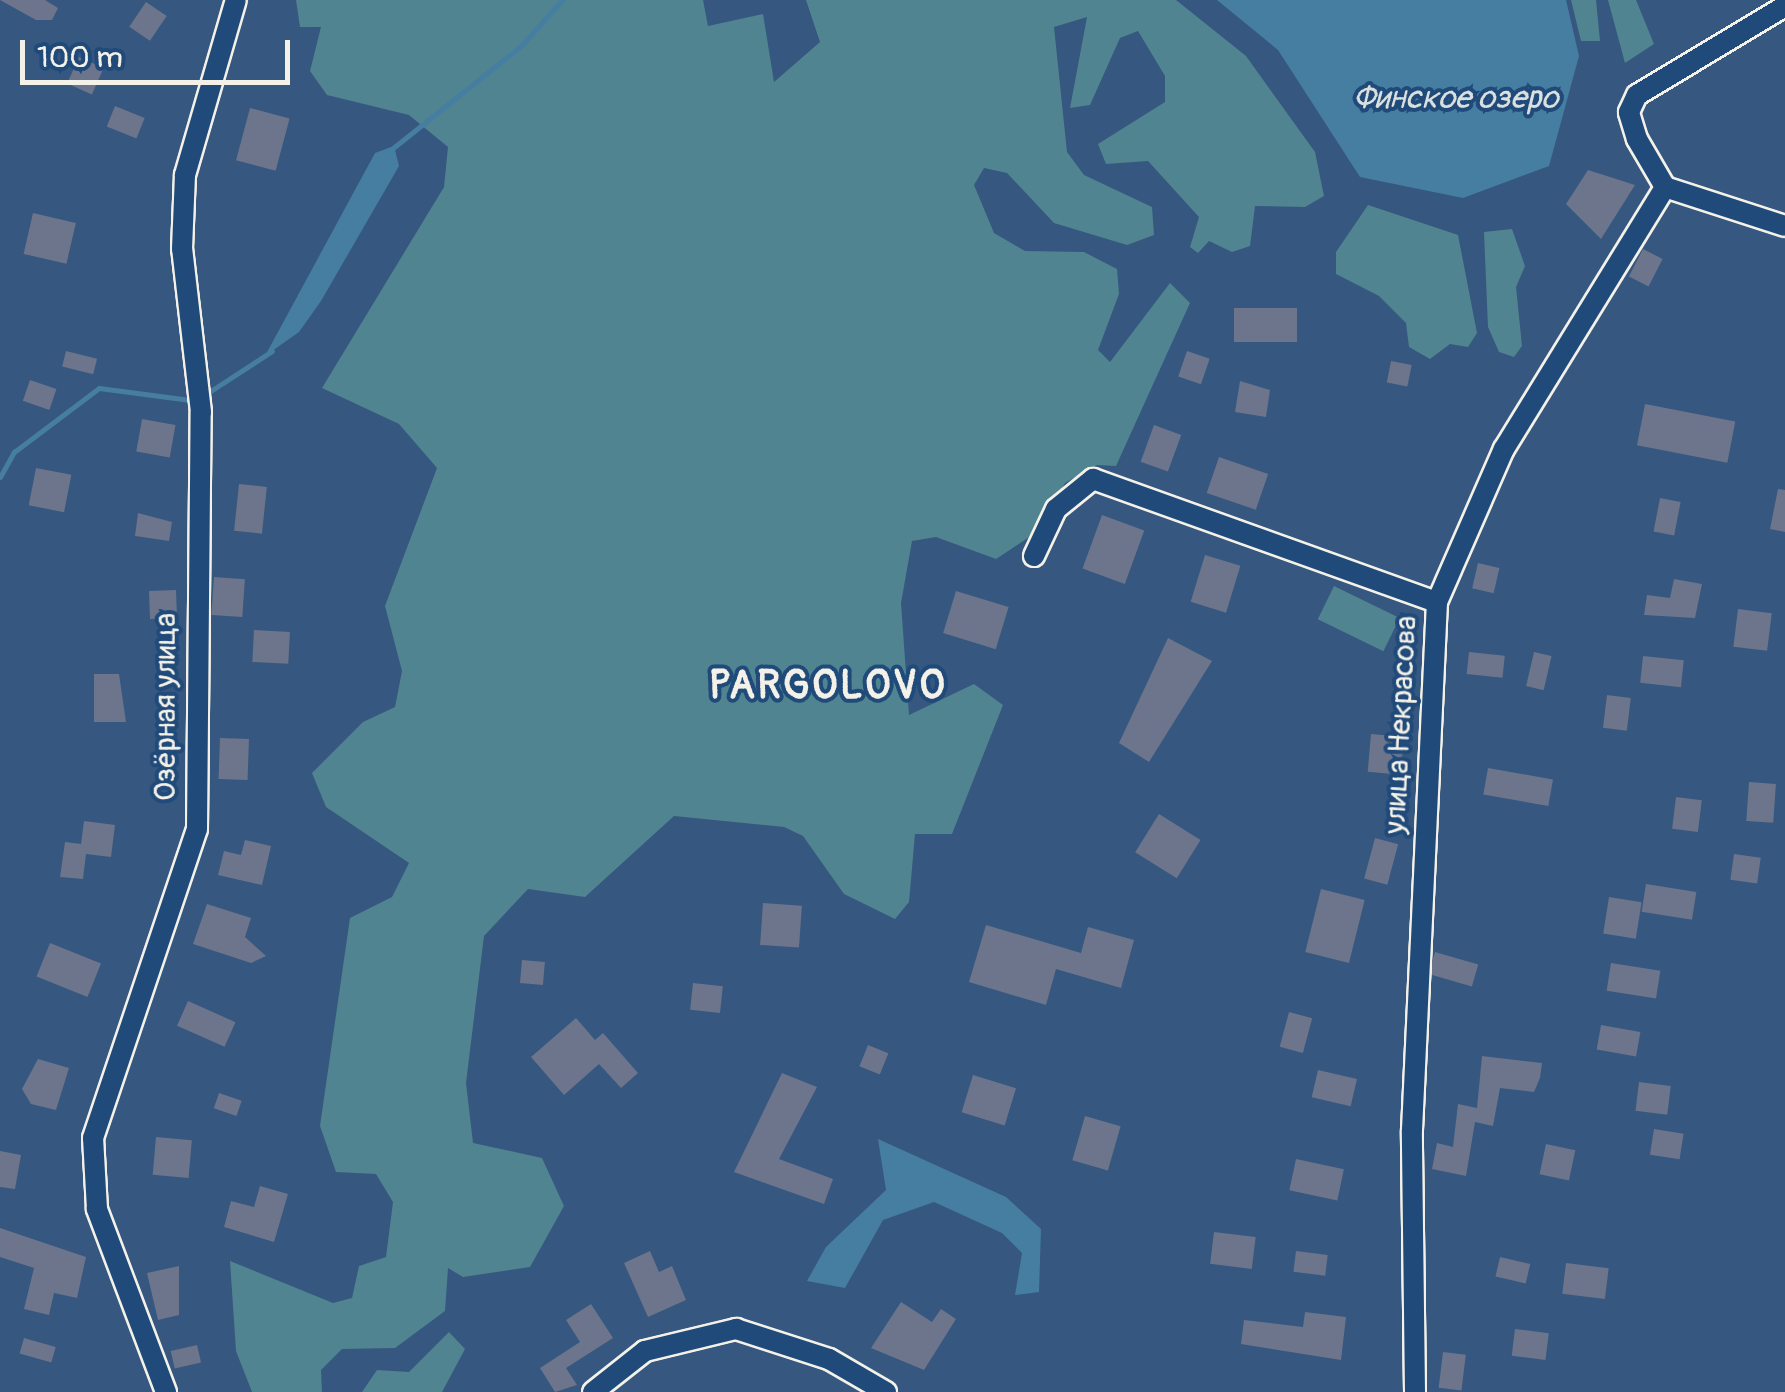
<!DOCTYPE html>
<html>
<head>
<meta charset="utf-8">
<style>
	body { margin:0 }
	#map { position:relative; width:1785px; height:1392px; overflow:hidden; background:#36577f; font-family:Pangolin,sans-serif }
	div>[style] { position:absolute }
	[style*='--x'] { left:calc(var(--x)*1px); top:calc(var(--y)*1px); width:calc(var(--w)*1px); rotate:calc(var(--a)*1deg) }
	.green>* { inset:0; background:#508491; transform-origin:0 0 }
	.water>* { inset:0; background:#467ea2 }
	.stream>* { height:5px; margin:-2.5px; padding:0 2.5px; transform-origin:2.5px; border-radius:2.5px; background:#467ea2 }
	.building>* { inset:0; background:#6c758c; transform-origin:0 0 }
	.roads { filter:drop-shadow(2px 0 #f4f1e8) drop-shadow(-2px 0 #f4f1e8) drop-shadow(0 2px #f4f1e8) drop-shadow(0 -2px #f4f1e8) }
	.minor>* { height:20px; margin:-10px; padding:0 10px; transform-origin:10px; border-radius:10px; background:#1f4a7a }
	span { translate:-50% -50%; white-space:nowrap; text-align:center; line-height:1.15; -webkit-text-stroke:8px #1f4a7a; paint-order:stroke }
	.street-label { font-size:30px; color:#f4f1e8 }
	.water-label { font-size:32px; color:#dae0de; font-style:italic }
	.district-label { font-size:40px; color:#f4f1e8; font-weight:700; letter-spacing:2.5px }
	.scale { position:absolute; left:20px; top:40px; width:270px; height:45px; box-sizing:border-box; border:5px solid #f4f1e8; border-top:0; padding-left:12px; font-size:30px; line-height:35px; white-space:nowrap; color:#f4f1e8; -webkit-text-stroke:8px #1f4a7a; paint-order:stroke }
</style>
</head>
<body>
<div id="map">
	<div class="green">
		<i style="clip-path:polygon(296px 0,703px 0,708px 26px,763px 14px,774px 82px,820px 42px,806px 0,1176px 0,1246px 56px,1315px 152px,1324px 196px,1305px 207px,1255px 206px,1250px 246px,1232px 252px,1209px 241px,1198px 253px,1190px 247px,1199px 217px,1148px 161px,1106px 164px,1098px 144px,1165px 102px,1165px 76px,1138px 31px,1120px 38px,1090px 105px,1070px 108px,1087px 17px,1054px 27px,1067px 152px,1084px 175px,1152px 207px,1154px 235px,1127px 245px,1054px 223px,1007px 173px,984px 168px,974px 185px,994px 233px,1025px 251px,1084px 252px,1117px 269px,1119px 294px,1098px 350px,1110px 362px,1170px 283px,1190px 303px,1116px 466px,1097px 465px,1065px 483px,1037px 532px,996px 559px,936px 537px,912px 541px,901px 603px,909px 715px,974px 684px,1003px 705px,952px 834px,915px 834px,909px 902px,895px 919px,844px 894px,803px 836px,784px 827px,674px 816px,585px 897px,528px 889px,484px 936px,466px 1083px,473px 1143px,542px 1158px,564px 1206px,530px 1267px,463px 1277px,448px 1268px,445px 1311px,395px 1348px,342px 1349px,321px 1370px,322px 1392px,252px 1392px,236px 1351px,230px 1261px,333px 1303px,352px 1298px,359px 1266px,386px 1257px,393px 1202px,376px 1174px,336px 1172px,320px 1126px,350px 918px,392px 897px,409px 863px,326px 807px,312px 773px,363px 722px,395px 707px,402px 671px,385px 606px,437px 468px,399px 424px,322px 388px,444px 187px,448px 147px,409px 115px,327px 95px,310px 71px,321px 27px,300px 27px)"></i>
		<i style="clip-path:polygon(1571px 0,1596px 0,1600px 41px,1581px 41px)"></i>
		<i style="clip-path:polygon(1608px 0,1636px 0,1654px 44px,1625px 63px)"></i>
		<i style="clip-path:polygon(1368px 205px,1458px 235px,1477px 333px,1468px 347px,1450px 344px,1430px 359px,1409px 347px,1406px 323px,1379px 296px,1336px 274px,1336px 252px)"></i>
		<i style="clip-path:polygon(1512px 229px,1525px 266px,1516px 287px,1522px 346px,1514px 357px,1499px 352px,1488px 327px,1484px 232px)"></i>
		<i style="left:1334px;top:586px;width:73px;height:37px;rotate:26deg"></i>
		<i style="clip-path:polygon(449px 1332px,465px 1349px,442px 1392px,362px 1392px,377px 1370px,409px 1372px)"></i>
	</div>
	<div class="water">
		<i style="clip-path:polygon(1217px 0,1566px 0,1579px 56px,1549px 166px,1463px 198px,1360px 177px,1278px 50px)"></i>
		<i style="clip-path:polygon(394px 146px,399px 166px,321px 301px,299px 332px,265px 356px,375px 153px)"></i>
		<i style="clip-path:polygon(878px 1139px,1006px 1197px,1041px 1229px,1039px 1292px,1015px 1295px,1022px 1253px,1002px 1233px,934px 1202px,883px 1220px,845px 1288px,807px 1281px,826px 1247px,886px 1190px)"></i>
	</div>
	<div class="stream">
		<i style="--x:393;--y:148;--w:164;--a:-38.6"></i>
		<i style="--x:521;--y:46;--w:62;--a:-48.3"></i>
		<i style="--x:209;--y:392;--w:75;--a:-33.1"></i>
		<i style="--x:0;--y:477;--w:29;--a:-61"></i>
		<i style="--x:14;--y:452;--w:106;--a:-37"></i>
		<i style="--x:99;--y:388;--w:92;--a:7.5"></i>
	</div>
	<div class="building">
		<i style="clip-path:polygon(0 0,45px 0,58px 8px,52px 20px,36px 20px)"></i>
		<i style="left:146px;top:2px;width:25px;height:30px;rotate:34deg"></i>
		<i style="left:79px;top:57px;width:27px;height:29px;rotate:24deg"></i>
		<i style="left:115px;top:106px;width:32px;height:22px;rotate:22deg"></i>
		<i style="left:250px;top:108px;width:41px;height:54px;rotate:15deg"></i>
		<i style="clip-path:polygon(1588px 170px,1635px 185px,1601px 239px,1566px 204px)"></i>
		<i style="left:33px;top:213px;width:44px;height:42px;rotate:13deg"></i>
		<i style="left:1643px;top:249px;width:22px;height:31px;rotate:27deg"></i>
		<i style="left:1234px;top:308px;width:63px;height:34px"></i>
		<i style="left:66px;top:351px;width:32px;height:16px;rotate:14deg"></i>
		<i style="left:1187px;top:351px;width:24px;height:27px;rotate:19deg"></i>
		<i style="left:1391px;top:361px;width:21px;height:22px;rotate:11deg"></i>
		<i style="left:30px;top:380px;width:28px;height:22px;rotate:19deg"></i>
		<i style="clip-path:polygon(1240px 381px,1270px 390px,1266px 417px,1235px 412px)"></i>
		<i style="left:1645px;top:404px;width:92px;height:42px;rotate:11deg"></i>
		<i style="left:142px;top:419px;width:34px;height:33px;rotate:10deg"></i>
		<i style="left:1154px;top:425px;width:29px;height:39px;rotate:20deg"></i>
		<i style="left:1219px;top:457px;width:52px;height:38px;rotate:19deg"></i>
		<i style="left:36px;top:468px;width:36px;height:38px;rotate:11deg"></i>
		<i style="left:239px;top:484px;width:28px;height:47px;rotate:6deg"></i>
		<i style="clip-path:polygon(1778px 489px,1785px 490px,1785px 532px,1770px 529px)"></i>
		<i style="left:1660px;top:498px;width:21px;height:34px;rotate:11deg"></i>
		<i style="clip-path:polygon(138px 513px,172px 522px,169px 541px,135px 536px)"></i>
		<i style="left:1102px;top:515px;width:45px;height:57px;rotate:20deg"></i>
		<i style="left:1205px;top:555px;width:37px;height:49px;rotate:17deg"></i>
		<i style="left:1478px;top:563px;width:22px;height:26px;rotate:13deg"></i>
		<i style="left:214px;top:577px;width:31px;height:38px;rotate:4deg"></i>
		<i style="clip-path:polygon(1674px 579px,1702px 584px,1695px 618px,1644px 615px,1647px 595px,1670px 598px)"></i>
		<i style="left:176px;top:590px;width:28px;height:27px;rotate:88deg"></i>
		<i style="left:956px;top:591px;width:55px;height:44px;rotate:17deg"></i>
		<i style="left:1738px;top:609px;width:34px;height:38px;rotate:7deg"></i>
		<i style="left:254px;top:630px;width:36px;height:32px;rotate:3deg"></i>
		<i style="clip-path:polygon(1168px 638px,1212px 661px,1149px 762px,1119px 743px)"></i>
		<i style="left:1469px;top:652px;width:36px;height:22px;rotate:6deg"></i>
		<i style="left:1534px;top:652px;width:18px;height:35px;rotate:13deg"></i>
		<i style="left:1643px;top:656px;width:41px;height:27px;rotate:6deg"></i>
		<i style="clip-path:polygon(94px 674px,119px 674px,126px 722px,94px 722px)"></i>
		<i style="left:1607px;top:695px;width:24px;height:33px;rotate:7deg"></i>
		<i style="left:1371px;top:734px;width:33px;height:38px;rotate:5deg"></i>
		<i style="left:220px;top:738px;width:29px;height:41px;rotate:2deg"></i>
		<i style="left:1488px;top:768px;width:66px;height:27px;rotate:10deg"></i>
		<i style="left:1749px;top:782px;width:27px;height:39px;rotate:4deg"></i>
		<i style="left:1676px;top:797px;width:26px;height:32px;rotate:7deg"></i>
		<i style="left:1159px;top:814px;width:49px;height:45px;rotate:32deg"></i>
		<i style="clip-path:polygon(84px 821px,115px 825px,111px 857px,86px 854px,83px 879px,60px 877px,65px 842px,81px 844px)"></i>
		<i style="left:1375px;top:838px;width:24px;height:42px;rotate:15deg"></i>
		<i style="clip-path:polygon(245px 840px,271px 846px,262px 885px,218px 875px,224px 851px,241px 855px)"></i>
		<i style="left:1734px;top:854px;width:27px;height:26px;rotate:8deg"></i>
		<i style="left:1646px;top:884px;width:51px;height:28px;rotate:9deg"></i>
		<i style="left:1321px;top:889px;width:45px;height:65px;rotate:14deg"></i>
		<i style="left:1609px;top:897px;width:33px;height:37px;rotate:9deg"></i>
		<i style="left:763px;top:903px;width:39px;height:42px;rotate:4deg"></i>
		<i style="clip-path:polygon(207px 904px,251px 918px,245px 937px,266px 956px,251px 963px,193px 944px)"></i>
		<i style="clip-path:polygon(986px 925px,1081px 953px,1088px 927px,1134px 940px,1121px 988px,1056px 969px,1046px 1005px,969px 982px)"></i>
		<i style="left:50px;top:943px;width:55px;height:36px;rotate:22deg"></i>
		<i style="left:1435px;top:952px;width:45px;height:23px;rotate:16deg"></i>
		<i style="left:522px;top:960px;width:23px;height:23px;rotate:5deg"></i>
		<i style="left:1611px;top:963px;width:50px;height:28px;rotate:9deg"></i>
		<i style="left:693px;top:983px;width:30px;height:27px;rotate:6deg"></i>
		<i style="left:188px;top:1001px;width:52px;height:27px;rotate:24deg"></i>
		<i style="left:1289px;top:1012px;width:24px;height:36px;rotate:15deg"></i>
		<i style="clip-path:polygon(576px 1018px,595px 1040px,603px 1033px,638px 1073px,621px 1088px,599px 1064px,564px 1095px,531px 1057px)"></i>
		<i style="left:1601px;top:1025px;width:40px;height:25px;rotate:10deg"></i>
		<i style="left:868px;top:1045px;width:22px;height:23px;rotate:22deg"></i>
		<i style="clip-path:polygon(1482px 1056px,1542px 1063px,1540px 1078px,1534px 1092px,1500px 1088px,1493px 1126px,1475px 1122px,1466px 1176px,1432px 1169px,1437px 1143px,1453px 1147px,1458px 1104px,1477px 1108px)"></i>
		<i style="clip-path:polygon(38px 1059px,69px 1068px,56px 1110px,31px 1104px,22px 1089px)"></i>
		<i style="left:1318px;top:1070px;width:40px;height:28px;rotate:13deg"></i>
		<i style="clip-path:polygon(782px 1073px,817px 1087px,779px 1159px,833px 1179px,824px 1204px,734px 1172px)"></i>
		<i style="left:973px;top:1075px;width:45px;height:39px;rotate:17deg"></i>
		<i style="left:1639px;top:1082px;width:32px;height:29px;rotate:7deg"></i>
		<i style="left:219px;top:1093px;width:24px;height:16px;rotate:19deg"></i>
		<i style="left:1085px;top:1116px;width:37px;height:46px;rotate:16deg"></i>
		<i style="left:1654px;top:1129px;width:30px;height:26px;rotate:9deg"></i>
		<i style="left:156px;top:1137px;width:36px;height:38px;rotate:5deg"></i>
		<i style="left:1546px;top:1144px;width:30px;height:31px;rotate:12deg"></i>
		<i style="clip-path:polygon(0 1151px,21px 1155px,15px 1189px,0 1187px)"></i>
		<i style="left:1296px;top:1159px;width:49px;height:32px;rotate:12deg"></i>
		<i style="clip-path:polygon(260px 1186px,288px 1194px,274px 1242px,224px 1227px,231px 1201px,254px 1207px)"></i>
		<i style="clip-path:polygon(0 1228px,86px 1257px,77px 1298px,54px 1293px,49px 1315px,24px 1309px,34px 1268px,0 1257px)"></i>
		<i style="left:1214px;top:1232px;width:42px;height:32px;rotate:7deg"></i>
		<i style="clip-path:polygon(650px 1251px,659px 1272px,672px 1266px,686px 1300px,648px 1317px,624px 1263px)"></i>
		<i style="left:1296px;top:1251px;width:32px;height:21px;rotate:7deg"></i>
		<i style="left:1500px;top:1257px;width:31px;height:20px;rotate:13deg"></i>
		<i style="left:1566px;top:1263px;width:43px;height:31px;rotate:7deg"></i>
		<i style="clip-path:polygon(179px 1266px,179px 1315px,158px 1320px,147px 1273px)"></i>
		<i style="clip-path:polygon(901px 1302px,932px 1322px,941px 1309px,956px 1319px,924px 1370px,871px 1348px)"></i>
		<i style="clip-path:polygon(591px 1304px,613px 1338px,566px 1368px,577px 1385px,555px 1392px,540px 1368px,580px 1342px,566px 1320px)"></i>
		<i style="clip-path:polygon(1305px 1312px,1346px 1317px,1341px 1360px,1241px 1344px,1244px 1320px,1303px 1327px)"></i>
		<i style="left:1515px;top:1329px;width:34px;height:27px;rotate:7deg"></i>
		<i style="left:24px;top:1338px;width:33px;height:16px;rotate:16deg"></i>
		<i style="left:197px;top:1345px;width:18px;height:27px;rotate:77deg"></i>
		<i style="left:1443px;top:1352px;width:23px;height:36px;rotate:7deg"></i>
	</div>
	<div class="roads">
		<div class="minor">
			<i style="--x:1665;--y:187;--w:56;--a:-120.3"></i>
			<i style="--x:1637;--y:139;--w:28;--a:-107"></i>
			<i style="--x:1629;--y:112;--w:19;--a:-65"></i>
			<i style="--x:1637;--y:95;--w:173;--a:-31"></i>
			<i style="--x:1665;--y:187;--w:126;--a:18"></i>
			<i style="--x:1034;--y:556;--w:52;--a:-64.9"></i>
			<i style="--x:1056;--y:509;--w:48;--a:-39"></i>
			<i style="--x:1093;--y:479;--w:365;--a:19.7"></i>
			<i style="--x:166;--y:1392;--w:196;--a:-110.7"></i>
			<i style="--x:97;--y:1209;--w:71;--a:-93.2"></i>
			<i style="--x:93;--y:1138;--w:326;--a:-71.4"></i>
			<i style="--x:197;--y:829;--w:417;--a:-89.5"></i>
			<i style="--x:201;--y:412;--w:164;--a:-96.6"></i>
			<i style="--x:182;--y:249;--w:74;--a:-87.7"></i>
			<i style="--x:185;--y:175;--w:182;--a:-73.8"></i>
			<i style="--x:593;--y:1392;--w:66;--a:-38.3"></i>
			<i style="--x:645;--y:1351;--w:94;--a:-13.6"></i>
			<i style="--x:736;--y:1329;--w:98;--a:17.9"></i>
			<i style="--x:829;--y:1359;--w:66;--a:30.1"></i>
			<i style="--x:1415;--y:1392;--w:262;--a:-90.7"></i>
			<i style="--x:1412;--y:1130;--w:529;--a:-87.29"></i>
			<i style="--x:1437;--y:602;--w:167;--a:-66.4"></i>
			<i style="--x:1504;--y:449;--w:308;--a:-58.4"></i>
		</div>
	</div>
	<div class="street-label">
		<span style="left:166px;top:707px;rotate:-90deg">Озёрная улица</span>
		<span style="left:1401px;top:725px;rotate:-87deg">улица Некрасова</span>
	</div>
	<div class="water-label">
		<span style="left:1456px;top:98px">Финское озеро</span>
	</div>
	<div class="district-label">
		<span style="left:828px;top:686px">PARGOLOVO</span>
	</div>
	<div class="scale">100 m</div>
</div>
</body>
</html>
